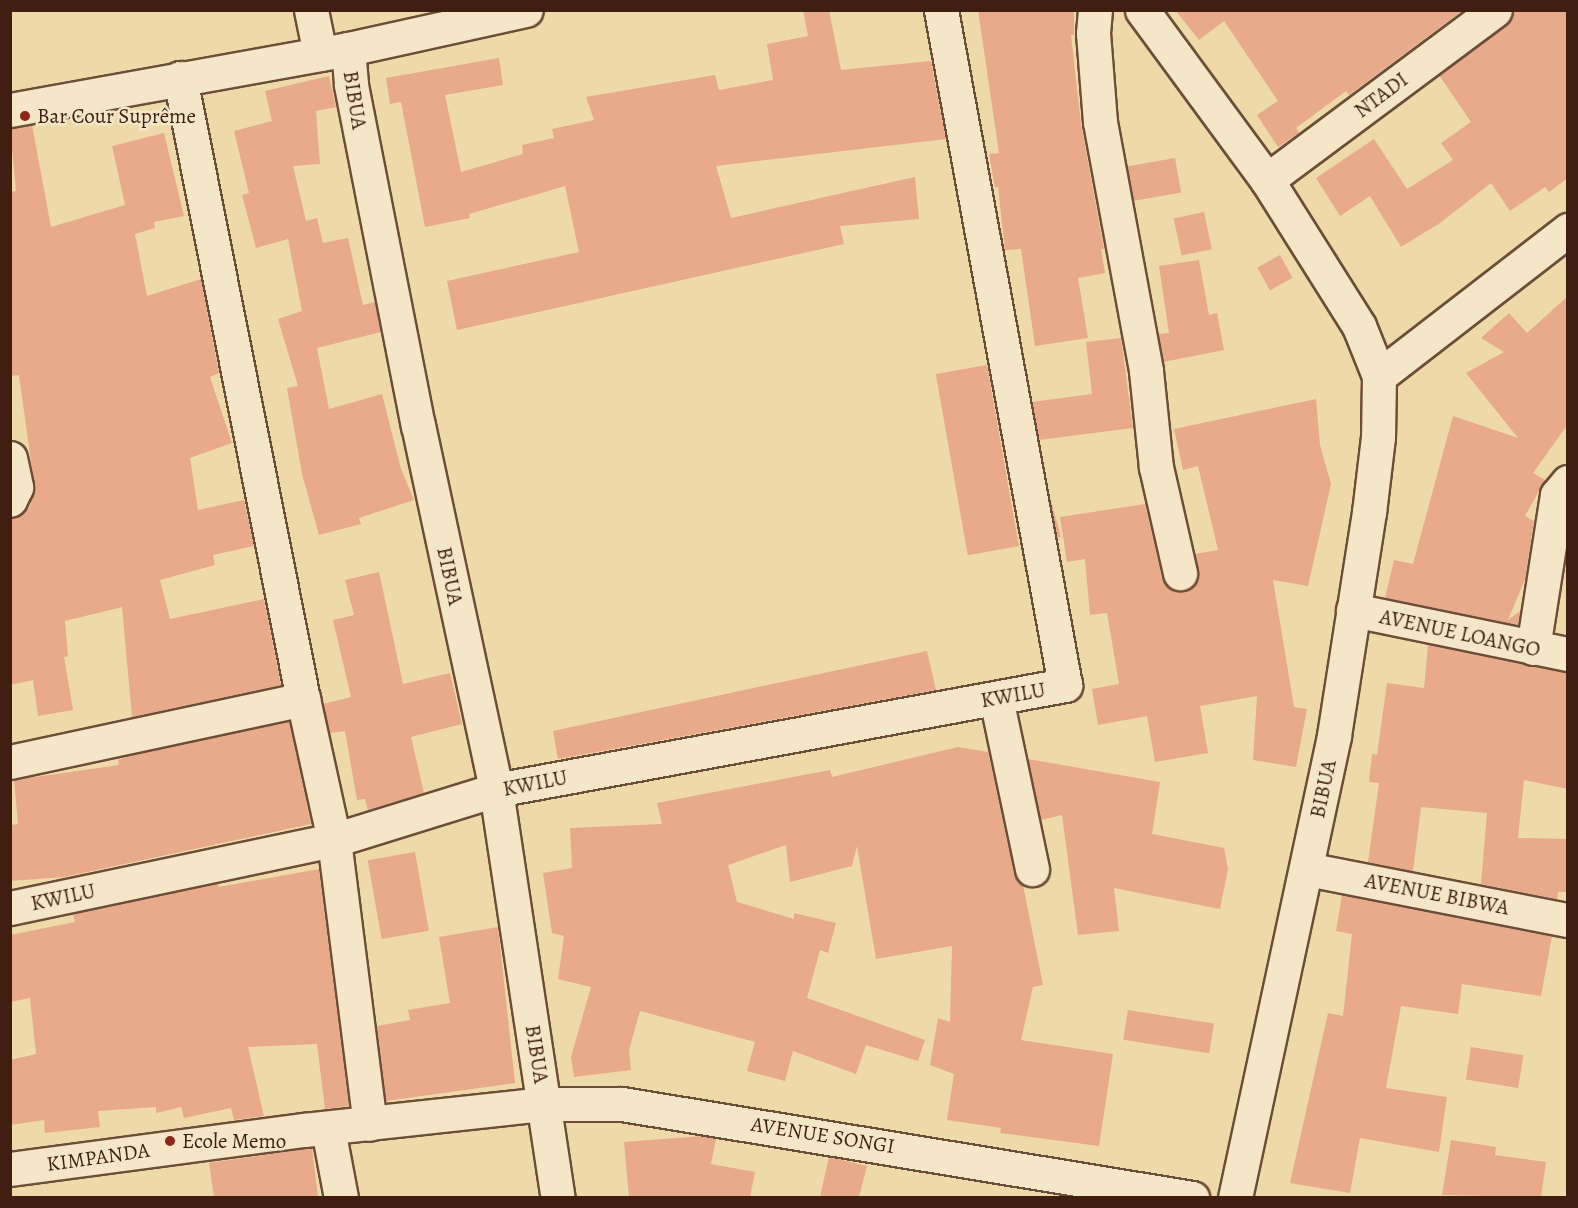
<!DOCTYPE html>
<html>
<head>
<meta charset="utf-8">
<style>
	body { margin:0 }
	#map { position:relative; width:1578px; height:1208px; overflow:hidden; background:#eed9a8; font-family:Alegreya,serif }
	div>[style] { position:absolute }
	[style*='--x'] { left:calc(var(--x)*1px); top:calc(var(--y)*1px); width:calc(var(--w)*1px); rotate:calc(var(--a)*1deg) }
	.building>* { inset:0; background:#e8aa8a; transform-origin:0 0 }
	.roads { filter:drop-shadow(2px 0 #6c4d37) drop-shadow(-2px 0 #6c4d37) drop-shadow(0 2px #6c4d37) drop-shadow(0 -2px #6c4d37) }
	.minor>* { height:33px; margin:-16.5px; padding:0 16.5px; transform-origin:16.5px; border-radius:16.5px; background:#f4e6c6 }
	.dots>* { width:16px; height:16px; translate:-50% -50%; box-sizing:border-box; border:3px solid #f4e6c6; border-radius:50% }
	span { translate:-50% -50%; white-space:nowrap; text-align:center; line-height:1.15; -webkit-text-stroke:5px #f4e6c6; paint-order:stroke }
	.street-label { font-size:21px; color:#401e11 }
	.poi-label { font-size:21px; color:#401e11 }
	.left { translate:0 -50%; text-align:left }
	.frame { position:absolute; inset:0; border:12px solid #401e11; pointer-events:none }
</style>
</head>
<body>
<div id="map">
	<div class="building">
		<i style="clip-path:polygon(803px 10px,829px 10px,841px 70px,931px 61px,946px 139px,716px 166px,731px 218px,915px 177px,919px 219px,840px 226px,844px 244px,457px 330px,447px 281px,579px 252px,565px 186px,469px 214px,470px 218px,425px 227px,401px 102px,390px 104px,386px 78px,499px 58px,503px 85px,445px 95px,461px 172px,523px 154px,522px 145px,554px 138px,552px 129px,594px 120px,586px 97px,715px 75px,719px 90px,773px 80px,767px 44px,808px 36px)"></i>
		<i style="clip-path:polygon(978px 10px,1074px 10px,1074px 35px,1071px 35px,1081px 124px,1104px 249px,1101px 249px,1105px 273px,1078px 278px,1088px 338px,1035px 346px,1021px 249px,1005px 250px,998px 187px,995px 188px,989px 154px,999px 153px)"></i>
		<i style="clip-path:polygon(1175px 10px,1463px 10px,1349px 95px,1346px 91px,1296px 128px,1299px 133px,1278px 147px,1257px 115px,1278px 101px,1224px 21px,1199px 40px)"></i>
		<i style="clip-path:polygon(1513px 10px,1568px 10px,1568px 178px,1549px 192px,1545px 187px,1510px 211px,1491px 183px,1440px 223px,1401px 247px,1370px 196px,1340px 216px,1316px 178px,1374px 139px,1407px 189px,1453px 160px,1441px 143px,1471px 122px,1439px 75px,1506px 25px)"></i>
		<i style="clip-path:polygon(329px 76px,336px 107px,316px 111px,320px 164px,293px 166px,306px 221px,317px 218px,323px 243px,348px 238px,363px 305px,375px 302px,381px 332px,317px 348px,329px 409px,382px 394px,401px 469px,414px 500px,359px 518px,361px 524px,319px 535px,302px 474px,287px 388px,298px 386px,278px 319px,302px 311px,288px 239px,256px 248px,242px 195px,249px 193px,234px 131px,272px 121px,265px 91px)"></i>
		<i style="clip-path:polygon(32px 125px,51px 227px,125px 205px,112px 146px,164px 133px,184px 216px,154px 222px,155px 228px,135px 234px,147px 296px,201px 279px,219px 373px,210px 377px,232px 443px,190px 458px,198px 510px,244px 500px,254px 546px,213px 555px,215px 565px,160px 580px,170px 619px,264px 599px,281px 685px,132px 717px,122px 607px,65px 621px,68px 656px,64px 657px,73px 710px,38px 716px,33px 680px,10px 685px,10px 519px,30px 507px,34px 484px,19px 375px,10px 376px,10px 192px,16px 191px,10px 128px)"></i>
		<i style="left:1175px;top:158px;width:35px;height:49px;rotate:80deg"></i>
		<i style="left:1204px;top:212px;width:38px;height:31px;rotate:78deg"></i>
		<i style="left:1280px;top:255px;width:26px;height:26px;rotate:61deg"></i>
		<i style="clip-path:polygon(1199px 260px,1209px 315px,1217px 313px,1224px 350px,1163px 362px,1158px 334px,1169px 333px,1159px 266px)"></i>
		<i style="clip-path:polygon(1568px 296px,1568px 424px,1533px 473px,1545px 480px,1525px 516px,1534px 521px,1525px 579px,1508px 620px,1520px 611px,1518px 625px,1385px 598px,1394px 560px,1413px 564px,1453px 416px,1518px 438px,1466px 373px,1504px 352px,1481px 338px,1509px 313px,1527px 333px)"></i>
		<i style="clip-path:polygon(1121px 338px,1133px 428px,1039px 440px,1032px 402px,1092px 394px,1086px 342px)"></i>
		<i style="left:987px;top:365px;width:184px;height:52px;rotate:80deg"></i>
		<i style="clip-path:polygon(1316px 399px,1320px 445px,1331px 484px,1308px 586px,1273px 580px,1294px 707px,1307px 709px,1296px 767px,1253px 760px,1257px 696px,1200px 706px,1208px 753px,1155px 762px,1147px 716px,1098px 725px,1092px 689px,1119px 684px,1107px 613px,1090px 615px,1085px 559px,1067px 562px,1060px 517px,1145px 504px,1162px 578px,1174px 591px,1185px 591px,1198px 578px,1195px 554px,1218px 550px,1198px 466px,1183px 470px,1174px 429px)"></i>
		<i style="clip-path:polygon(1049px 493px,1061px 537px,1057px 538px)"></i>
		<i style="clip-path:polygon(379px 572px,403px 684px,450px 673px,462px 724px,411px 737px,424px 793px,368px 810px,365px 799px,357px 800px,345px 731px,330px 733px,323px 704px,351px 697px,333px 620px,354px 615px,345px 580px)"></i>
		<i style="clip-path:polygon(1428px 645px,1568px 672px,1568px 789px,1524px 780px,1518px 838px,1568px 839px,1568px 892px,1558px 892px,1557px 899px,1481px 884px,1487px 813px,1421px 807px,1413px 871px,1368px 862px,1379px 783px,1369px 782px,1372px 754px,1377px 755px,1387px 683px,1424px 688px)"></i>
		<i style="clip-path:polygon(927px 651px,936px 690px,558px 759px,553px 731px)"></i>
		<i style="clip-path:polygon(289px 721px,311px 824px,64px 877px,10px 881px,10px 825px,18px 824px,14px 780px,119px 765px,118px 760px,135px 754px)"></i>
		<i style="clip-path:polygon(958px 747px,988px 752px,1014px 873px,1023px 885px,1043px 985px,1033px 987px,1021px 1040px,1113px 1054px,1099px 1146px,1000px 1133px,1001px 1128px,947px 1120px,954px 1074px,930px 1065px,938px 1018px,950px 1022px,952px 946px,876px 959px,857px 846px,852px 866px,790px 882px,786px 845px,728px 865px,737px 902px,794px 919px,794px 913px,836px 923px,828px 953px,820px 950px,807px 998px,925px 1040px,918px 1061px,866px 1045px,856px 1074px,793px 1051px,785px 1081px,747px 1071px,755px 1042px,640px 1011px,629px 1050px,631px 1070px,574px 1077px,571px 1057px,591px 987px,558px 979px,564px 936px,552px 933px,543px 873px,572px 868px,570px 828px,662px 824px,657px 803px,830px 770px,832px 777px)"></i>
		<i style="clip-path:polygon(1028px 759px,1160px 782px,1152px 834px,1224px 848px,1228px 869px,1220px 909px,1114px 888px,1119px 931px,1078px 935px,1062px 815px,1041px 820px)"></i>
		<i style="left:415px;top:852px;width:80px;height:48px;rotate:80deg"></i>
		<i style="clip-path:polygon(319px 869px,349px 1106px,325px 1109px,317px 1044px,248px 1047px,264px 1116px,234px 1120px,231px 1108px,184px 1118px,181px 1107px,156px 1113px,156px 1107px,98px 1111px,100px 1127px,45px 1133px,44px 1120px,10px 1125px,10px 1060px,36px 1054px,30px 998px,10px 1002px,10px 935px,75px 922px,73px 914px,218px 884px,219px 887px)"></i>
		<i style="clip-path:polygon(1342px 895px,1552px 936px,1541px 996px,1462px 984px,1458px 1014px,1401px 1006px,1386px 1088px,1447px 1097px,1439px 1152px,1360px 1138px,1350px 1193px,1290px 1183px,1328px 1013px,1343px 1016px,1352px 934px,1336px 931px)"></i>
		<i style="clip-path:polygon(498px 927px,515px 1083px,386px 1101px,377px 1026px,410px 1020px,408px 1010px,450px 1003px,439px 937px)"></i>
		<i style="left:1128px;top:1010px;width:87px;height:30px;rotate:9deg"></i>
		<i style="left:1471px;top:1047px;width:53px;height:33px;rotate:9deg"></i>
		<i style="clip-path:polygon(702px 1136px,716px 1139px,711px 1164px,755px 1172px,750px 1197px,629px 1197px,624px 1142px)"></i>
		<i style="clip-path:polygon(1451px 1140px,1496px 1147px,1495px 1155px,1546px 1162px,1541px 1197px,1442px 1195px)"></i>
		<i style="clip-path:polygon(312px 1148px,318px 1197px,214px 1197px,209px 1163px)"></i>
		<i style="clip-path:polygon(829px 1157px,867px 1166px,859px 1197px,820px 1197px)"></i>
	</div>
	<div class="roads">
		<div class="minor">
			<i style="--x:311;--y:10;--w:45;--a:78.4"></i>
			<i style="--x:1095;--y:10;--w:23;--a:95"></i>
			<i style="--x:1093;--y:33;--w:89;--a:85.5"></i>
			<i style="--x:1100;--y:122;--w:253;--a:79.5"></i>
			<i style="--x:1146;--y:371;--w:97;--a:84.1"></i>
			<i style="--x:1156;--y:467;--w:109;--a:77.2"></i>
			<i style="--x:1142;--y:10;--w:211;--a:53.7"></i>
			<i style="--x:1267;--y:180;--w:173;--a:57.8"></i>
			<i style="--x:1359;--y:326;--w:54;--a:68.2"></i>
			<i style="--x:1379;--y:376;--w:61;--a:90.9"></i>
			<i style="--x:1378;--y:437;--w:76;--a:96.8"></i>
			<i style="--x:1369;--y:512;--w:227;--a:98.9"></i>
			<i style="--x:1334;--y:736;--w:472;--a:102.1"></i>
			<i style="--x:348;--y:49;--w:36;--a:85"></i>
			<i style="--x:351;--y:85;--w:347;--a:78.9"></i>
			<i style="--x:418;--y:425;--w:373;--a:77.9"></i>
			<i style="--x:496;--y:790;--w:413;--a:81.4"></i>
			<i style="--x:180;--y:78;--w:633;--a:78.8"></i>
			<i style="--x:303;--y:699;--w:144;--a:77.6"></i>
			<i style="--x:334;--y:840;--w:286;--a:82.8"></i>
			<i style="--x:10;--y:110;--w:343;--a:-10.2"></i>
			<i style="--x:348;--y:49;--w:182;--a:-12.4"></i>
			<i style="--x:1267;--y:180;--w:284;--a:-36.7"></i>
			<i style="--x:1379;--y:376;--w:239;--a:-37.7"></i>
			<i style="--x:10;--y:458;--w:30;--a:78"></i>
			<i style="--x:16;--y:487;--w:14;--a:115"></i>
			<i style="--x:1353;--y:610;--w:219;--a:11.6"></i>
			<i style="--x:1533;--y:648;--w:155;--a:-81.1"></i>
			<i style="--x:1557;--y:495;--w:17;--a:-50"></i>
			<i style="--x:996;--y:698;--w:175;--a:78.1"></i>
			<i style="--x:10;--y:762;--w:300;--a:-12.1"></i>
			<i style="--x:1307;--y:869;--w:266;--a:11.1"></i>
			<i style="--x:10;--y:908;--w:331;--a:-11.9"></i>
			<i style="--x:334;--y:840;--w:170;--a:-17.2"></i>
			<i style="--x:496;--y:790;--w:579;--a:-10.46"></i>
			<i style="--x:1065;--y:685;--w:686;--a:-100.41"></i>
			<i style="--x:328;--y:1129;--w:70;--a:79.3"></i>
			<i style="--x:10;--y:1169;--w:297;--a:-7.6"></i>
			<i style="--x:304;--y:1130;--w:242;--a:-6.2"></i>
			<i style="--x:545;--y:1104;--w:77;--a:0"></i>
			<i style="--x:622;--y:1104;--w:578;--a:9.36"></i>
		</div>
	</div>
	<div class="dots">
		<i style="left:25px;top:116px;background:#8f2418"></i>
		<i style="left:170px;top:1141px;background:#8f2418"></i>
	</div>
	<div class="street-label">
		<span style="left:1381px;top:95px;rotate:-37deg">NTADI</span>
		<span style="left:355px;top:100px;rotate:81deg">BIBUA</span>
		<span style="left:450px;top:576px;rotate:78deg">BIBUA</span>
		<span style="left:1460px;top:633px;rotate:12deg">AVENUE LOANGO</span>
		<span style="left:1013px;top:695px;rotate:-10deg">KWILU</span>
		<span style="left:535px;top:783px;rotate:-11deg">KWILU</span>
		<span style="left:1323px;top:789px;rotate:-78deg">BIBUA</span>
		<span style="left:1437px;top:894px;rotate:11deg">AVENUE BIBWA</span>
		<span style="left:63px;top:897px;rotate:-12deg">KWILU</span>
		<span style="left:537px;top:1054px;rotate:81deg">BIBUA</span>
		<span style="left:823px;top:1135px;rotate:9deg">AVENUE SONGI</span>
		<span style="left:98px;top:1157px;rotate:-8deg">KIMPANDA</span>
	</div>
	<div class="poi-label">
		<span class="left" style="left:37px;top:116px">Bar Cour Suprême</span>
		<span class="left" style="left:182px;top:1141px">Ecole Memo</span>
	</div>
	<div class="frame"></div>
</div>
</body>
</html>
